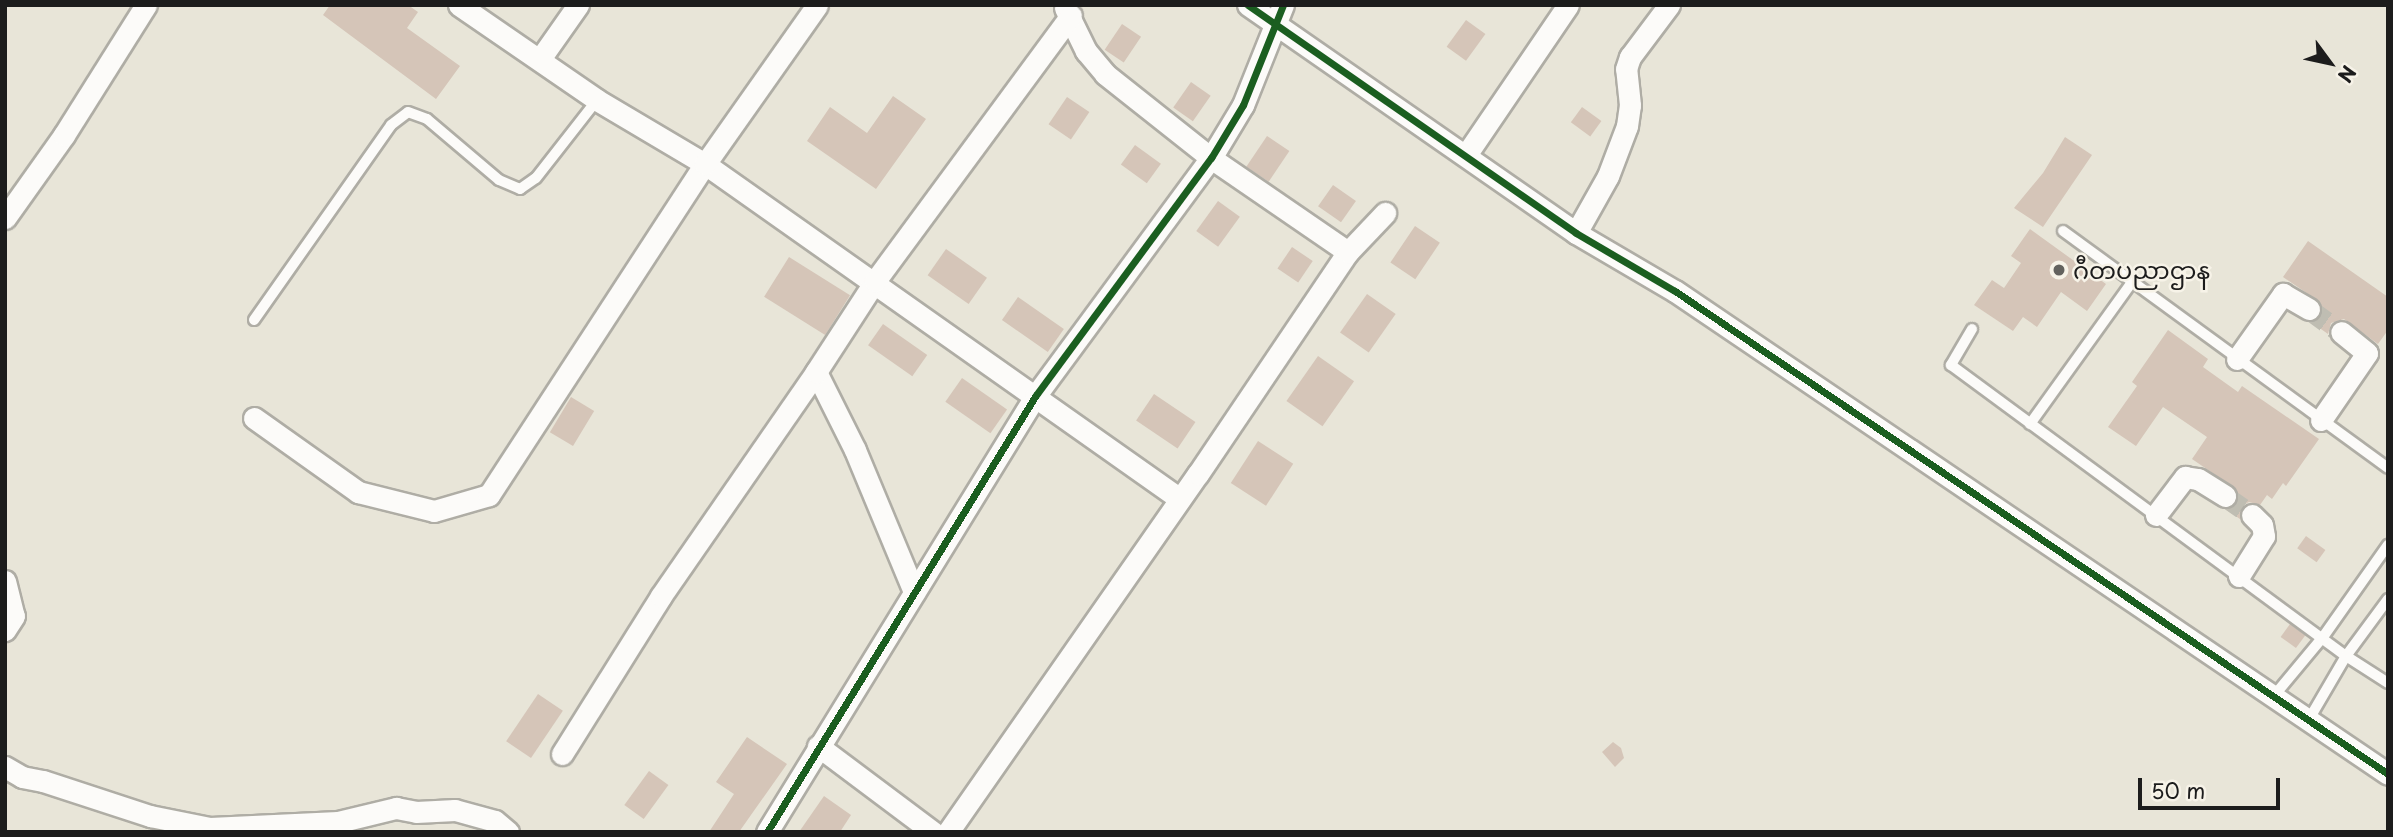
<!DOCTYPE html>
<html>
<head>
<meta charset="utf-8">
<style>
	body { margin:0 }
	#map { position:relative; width:2393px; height:837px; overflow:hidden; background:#e8e5d8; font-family:"Playpen Sans","Noto Sans Myanmar",sans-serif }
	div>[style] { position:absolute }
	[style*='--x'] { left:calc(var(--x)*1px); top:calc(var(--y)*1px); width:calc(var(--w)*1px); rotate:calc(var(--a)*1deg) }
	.building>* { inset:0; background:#d5c5b8; transform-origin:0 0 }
	.street-tunnel>* { height:21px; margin-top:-10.5px; transform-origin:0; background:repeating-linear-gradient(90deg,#bfbdb2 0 21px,transparent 0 31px) }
	.roads { filter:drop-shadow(2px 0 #afada5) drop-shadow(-2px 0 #afada5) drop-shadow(0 2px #afada5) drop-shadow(0 -2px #afada5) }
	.lane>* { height:10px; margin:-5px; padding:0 5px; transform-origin:5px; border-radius:5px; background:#fcfbf9 }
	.street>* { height:21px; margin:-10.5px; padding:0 10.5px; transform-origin:10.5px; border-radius:10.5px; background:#fcfbf9 }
	.cycleway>* { height:7px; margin:-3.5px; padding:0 3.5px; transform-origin:3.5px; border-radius:3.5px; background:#1b5e20 }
	.dots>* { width:19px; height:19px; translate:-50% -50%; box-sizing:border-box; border:4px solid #f7f3e8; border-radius:50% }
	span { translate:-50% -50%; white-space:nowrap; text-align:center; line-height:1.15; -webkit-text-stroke:5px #f7f3e8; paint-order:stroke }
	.poi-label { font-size:24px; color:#1c1c1c }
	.left { translate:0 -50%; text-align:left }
	.frame { position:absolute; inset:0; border:7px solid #1c1c1c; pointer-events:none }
	.north { position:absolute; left:2295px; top:28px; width:70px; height:70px; -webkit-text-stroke:5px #f7f3e8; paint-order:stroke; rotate:123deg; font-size:19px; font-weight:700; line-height:28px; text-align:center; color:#1c1c1c }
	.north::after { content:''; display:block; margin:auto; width:24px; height:32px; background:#1c1c1c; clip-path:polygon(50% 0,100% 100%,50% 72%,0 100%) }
	.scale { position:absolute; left:2138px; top:778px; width:142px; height:32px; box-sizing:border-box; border:4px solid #1c1c1c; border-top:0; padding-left:9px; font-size:21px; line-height:24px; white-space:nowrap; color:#1c1c1c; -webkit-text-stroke:5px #f7f3e8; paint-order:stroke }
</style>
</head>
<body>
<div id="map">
	<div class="building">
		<i style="clip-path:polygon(330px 5px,408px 5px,418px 12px,407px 28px,460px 66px,436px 99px,323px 15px)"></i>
		<i style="left:1466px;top:20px;width:24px;height:33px;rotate:36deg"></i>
		<i style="left:1122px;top:24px;width:23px;height:31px;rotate:34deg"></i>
		<i style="left:1191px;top:82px;width:24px;height:31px;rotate:35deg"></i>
		<i style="clip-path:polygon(893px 96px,926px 119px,876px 189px,807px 141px,830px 107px,867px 133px)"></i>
		<i style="left:1067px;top:97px;width:27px;height:33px;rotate:34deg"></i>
		<i style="left:1582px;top:107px;width:24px;height:19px;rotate:36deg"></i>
		<i style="left:1267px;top:136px;width:27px;height:37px;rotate:34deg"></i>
		<i style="clip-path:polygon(2065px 137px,2092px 155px,2043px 227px,2014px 208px,2043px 173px)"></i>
		<i style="left:1135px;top:145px;width:32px;height:24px;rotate:36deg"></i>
		<i style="left:1333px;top:185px;width:28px;height:26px;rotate:35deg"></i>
		<i style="left:1218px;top:201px;width:27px;height:37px;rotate:36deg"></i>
		<i style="left:1415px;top:226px;width:30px;height:44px;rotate:34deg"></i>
		<i style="clip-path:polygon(2030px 229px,2106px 284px,2087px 311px,2061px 292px,2037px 327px,2023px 317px,2013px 331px,1974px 305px,1992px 280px,2004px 288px,2021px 263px,2011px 256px)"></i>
		<i style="clip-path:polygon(2308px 241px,2388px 297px,2388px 330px,2378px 344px,2344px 319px,2331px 323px,2328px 334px,2311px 322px,2321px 315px,2320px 302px,2283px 277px)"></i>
		<i style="left:1292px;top:247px;width:25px;height:26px;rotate:34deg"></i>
		<i style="left:946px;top:249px;width:50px;height:32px;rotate:35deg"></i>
		<i style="left:789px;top:257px;width:72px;height:47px;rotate:32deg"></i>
		<i style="left:1367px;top:294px;width:35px;height:47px;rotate:35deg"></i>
		<i style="left:1018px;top:297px;width:56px;height:28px;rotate:35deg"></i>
		<i style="left:883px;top:324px;width:54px;height:26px;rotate:35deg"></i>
		<i style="clip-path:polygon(2168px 330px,2208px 359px,2203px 367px,2238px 392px,2242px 386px,2319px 439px,2286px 486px,2283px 483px,2272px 499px,2267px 495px,2260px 505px,2249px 502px,2243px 505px,2240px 519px,2225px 509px,2236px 502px,2236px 489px,2192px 459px,2207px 437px,2163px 407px,2136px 446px,2108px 427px,2137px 386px,2132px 382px)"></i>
		<i style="left:1318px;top:356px;width:44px;height:55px;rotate:35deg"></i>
		<i style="left:962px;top:378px;width:55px;height:29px;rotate:35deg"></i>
		<i style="left:1154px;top:394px;width:50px;height:32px;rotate:34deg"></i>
		<i style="left:571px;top:397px;width:27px;height:41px;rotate:31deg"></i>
		<i style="left:1258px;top:441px;width:42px;height:50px;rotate:33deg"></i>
		<i style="left:2306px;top:536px;width:24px;height:15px;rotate:36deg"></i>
		<i style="left:2290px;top:624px;width:19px;height:16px;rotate:36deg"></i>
		<i style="left:538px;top:694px;width:30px;height:57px;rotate:34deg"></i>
		<i style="clip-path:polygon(747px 737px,787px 764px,739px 832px,709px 832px,734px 794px,716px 782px)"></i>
		<i style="clip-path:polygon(1613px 742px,1621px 748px,1624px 758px,1615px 767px,1602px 752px)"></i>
		<i style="left:649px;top:771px;width:24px;height:42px;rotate:36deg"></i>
		<i style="clip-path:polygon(824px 796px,851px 815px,840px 832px,799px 832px)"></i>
	</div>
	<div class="street-tunnel">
		<i style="--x:2309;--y:309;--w:39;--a:36"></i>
		<i style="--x:2225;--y:496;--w:33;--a:35"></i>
	</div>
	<div class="roads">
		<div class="lane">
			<i style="--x:2063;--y:231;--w:402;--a:36.1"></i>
			<i style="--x:254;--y:320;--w:238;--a:-54.9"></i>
			<i style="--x:391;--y:125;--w:21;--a:-37"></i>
			<i style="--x:408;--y:112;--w:20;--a:20"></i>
			<i style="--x:427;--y:119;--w:94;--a:40.3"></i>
			<i style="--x:499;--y:180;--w:23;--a:23"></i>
			<i style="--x:520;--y:189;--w:19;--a:-35"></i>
			<i style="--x:536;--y:178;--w:99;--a:-52"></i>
			<i style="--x:1972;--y:329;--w:42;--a:120.3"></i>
			<i style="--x:1951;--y:365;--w:491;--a:36.4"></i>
			<i style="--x:2346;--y:656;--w:50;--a:32.7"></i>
			<i style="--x:2030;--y:424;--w:175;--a:-54.3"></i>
			<i style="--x:2273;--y:697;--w:78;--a:-50.2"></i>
			<i style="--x:2323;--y:637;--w:113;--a:-54.8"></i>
			<i style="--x:2308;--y:721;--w:75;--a:-59.7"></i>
			<i style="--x:2346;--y:656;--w:71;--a:-53.6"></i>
		</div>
		<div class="street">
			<i style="--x:459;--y:5;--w:168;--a:34.5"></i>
			<i style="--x:597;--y:100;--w:126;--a:30.7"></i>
			<i style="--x:705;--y:164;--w:581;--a:35.19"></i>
			<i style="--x:1248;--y:5;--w:399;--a:34.8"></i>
			<i style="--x:1576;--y:233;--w:115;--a:30.4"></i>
			<i style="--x:1675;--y:291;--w:861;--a:34.11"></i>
			<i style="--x:1065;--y:8;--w:48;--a:64"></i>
			<i style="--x:1086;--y:51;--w:30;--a:50"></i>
			<i style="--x:1105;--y:74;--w:135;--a:38.4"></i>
			<i style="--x:1211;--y:158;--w:166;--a:34.5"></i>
			<i style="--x:540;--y:59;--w:66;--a:-54.9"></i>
			<i style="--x:1466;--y:155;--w:181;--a:-55.8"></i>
			<i style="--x:5;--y:218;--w:102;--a:-54.6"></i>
			<i style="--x:64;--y:135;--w:154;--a:-57.8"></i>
			<i style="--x:1576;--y:233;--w:65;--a:-60.7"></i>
			<i style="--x:1608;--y:176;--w:53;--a:-69.2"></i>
			<i style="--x:1627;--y:126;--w:21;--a:-82"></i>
			<i style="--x:1630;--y:105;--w:36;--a:-96"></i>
			<i style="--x:1626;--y:69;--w:13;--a:-72"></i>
			<i style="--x:1630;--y:57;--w:65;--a:-53.1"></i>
			<i style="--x:2237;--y:359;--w:80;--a:-54.7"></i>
			<i style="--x:2283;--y:294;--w:30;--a:30"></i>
			<i style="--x:816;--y:372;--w:87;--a:63.4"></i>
			<i style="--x:855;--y:450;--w:154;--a:67.4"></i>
			<i style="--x:254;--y:418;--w:128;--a:35.4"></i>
			<i style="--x:358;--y:492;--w:78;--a:14"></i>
			<i style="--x:434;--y:511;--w:57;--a:-16.2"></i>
			<i style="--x:489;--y:495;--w:395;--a:-56.9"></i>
			<i style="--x:705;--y:164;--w:194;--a:-54.8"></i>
			<i style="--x:2321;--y:420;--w:81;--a:-55.5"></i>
			<i style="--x:2367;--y:353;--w:33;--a:-141"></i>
			<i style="--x:2156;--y:515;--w:48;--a:-52.7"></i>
			<i style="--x:2185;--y:477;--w:13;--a:9"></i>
			<i style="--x:2198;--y:479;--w:32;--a:32"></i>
			<i style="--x:2239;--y:576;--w:47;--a:-58"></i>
			<i style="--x:2264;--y:536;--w:11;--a:-100"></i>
			<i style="--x:2262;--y:525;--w:14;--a:-135"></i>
			<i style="--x:5;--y:581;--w:36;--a:76"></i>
			<i style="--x:14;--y:616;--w:17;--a:123"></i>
			<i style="--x:818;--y:746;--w:144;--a:36.8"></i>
			<i style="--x:562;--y:754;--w:186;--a:-57.9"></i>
			<i style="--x:661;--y:596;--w:272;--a:-55.3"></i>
			<i style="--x:816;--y:372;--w:108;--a:-57"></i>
			<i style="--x:875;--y:281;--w:330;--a:-53.6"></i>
			<i style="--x:5;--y:767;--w:20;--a:30"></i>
			<i style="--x:22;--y:777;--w:21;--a:11"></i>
			<i style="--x:43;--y:781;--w:113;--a:18.1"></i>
			<i style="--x:150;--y:816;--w:61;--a:11.3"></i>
			<i style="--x:210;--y:828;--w:128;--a:-2.7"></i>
			<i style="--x:338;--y:822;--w:60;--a:-13.6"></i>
			<i style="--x:396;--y:808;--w:20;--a:11"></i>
			<i style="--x:416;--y:812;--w:39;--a:-3"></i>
			<i style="--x:455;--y:810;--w:41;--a:15.4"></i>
			<i style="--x:495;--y:821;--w:17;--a:40"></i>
			<i style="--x:767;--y:832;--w:513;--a:-58.39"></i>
			<i style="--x:1036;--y:395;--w:295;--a:-53.6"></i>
			<i style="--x:1211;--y:158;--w:62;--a:-58.9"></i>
			<i style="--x:1243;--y:105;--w:108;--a:-68.2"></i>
			<i style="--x:948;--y:832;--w:437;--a:-55.1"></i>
			<i style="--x:1198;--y:474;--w:268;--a:-56"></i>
			<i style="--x:1348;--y:252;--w:54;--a:-46.5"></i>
		</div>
	</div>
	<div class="cycleway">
		<i style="--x:1248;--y:5;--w:399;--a:34.8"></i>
		<i style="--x:1576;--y:233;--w:115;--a:30.4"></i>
		<i style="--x:1675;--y:291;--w:861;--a:34.11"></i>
		<i style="--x:767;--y:832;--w:513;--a:-58.39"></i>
		<i style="--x:1036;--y:395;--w:295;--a:-53.6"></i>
		<i style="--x:1211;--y:158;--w:62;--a:-58.9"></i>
		<i style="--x:1243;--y:105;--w:108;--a:-68.2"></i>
	</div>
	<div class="dots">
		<i style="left:2059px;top:270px;background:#63625e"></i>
	</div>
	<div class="poi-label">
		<span class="left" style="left:2073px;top:270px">ဂီတပညာဌာန</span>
	</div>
	<div class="frame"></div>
	<div class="north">N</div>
	<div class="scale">50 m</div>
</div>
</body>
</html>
